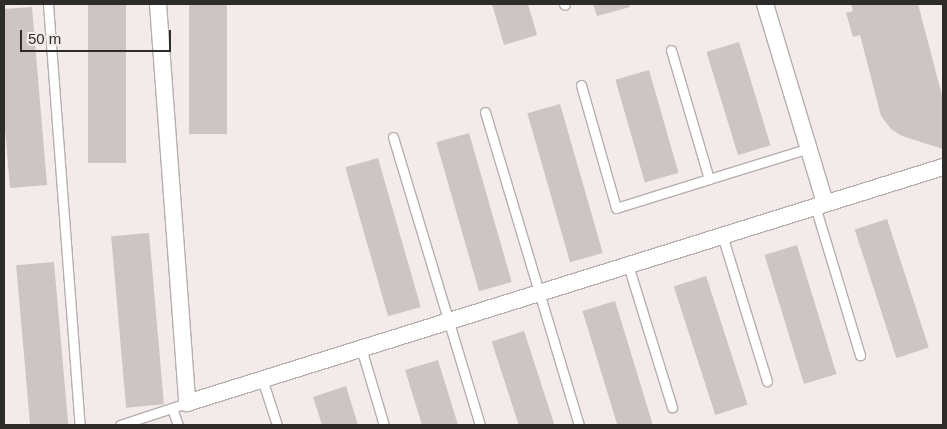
<!DOCTYPE html>
<html>
<head>
<meta charset="utf-8">
<style>
	body { margin:0 }
	#map { position:relative; width:947px; height:429px; overflow:hidden; background:#f2ebea; font-family:Helvetica,sans-serif }
	div>[style] { position:absolute }
	[style*='--x'] { left:calc(var(--x)*1px); top:calc(var(--y)*1px); width:calc(var(--w)*1px); rotate:calc(var(--a)*1deg) }
	.building>* { inset:0; background:#ccc5c4; transform-origin:0 0 }
	.roads { filter:drop-shadow(1px 0 #b6afae) drop-shadow(-1px 0 #b6afae) drop-shadow(0 1px #b6afae) drop-shadow(0 -1px #b6afae) }
	.service>* { height:9px; margin:-4.5px; padding:0 4.5px; transform-origin:4.5px; border-radius:4.5px; background:#fff }
	.minor>* { height:16px; margin:-8px; padding:0 8px; transform-origin:8px; border-radius:8px; background:#fff }
	span { translate:-50% -50%; white-space:nowrap; text-align:center; line-height:1.15; -webkit-text-stroke:4px #f2ebea; paint-order:stroke }
	.frame { position:absolute; inset:0; border:5px solid #2e2c2b; pointer-events:none }
	.scale { position:absolute; left:20px; top:30px; width:151px; height:22px; box-sizing:border-box; border:2px solid #2e2c2b; border-top:0; padding-left:6px; font-size:15px; line-height:18px; white-space:nowrap; color:#2e2c2b; -webkit-text-stroke:4px #f2ebea; paint-order:stroke }
</style>
</head>
<body>
<div id="map">
	<div class="building">
		<i style="left:88px;top:4px;width:38px;height:159px"></i>
		<i style="left:189px;top:4px;width:38px;height:130px"></i>
		<i style="clip-path:polygon(492px 4px,528px 4px,537px 35px,504px 45px)"></i>
		<i style="clip-path:polygon(593px 4px,629px 4px,630px 7px,597px 16px)"></i>
		<i style="clip-path:polygon(851px 4px,918px 4px,943px 99px,943px 149px,902px 136px,891px 129px,881px 116px,860px 35px,853px 37px,846px 13px,853px 11px)"></i>
		<i style="clip-path:polygon(32px 7px,47px 185px,10px 188px,4px 116px,4px 9px)"></i>
		<i style="left:739px;top:42px;width:108px;height:34px;rotate:73deg"></i>
		<i style="left:649px;top:70px;width:107px;height:35px;rotate:74deg"></i>
		<i style="left:560px;top:104px;width:155px;height:34px;rotate:74deg"></i>
		<i style="left:469px;top:133px;width:155px;height:34px;rotate:74deg"></i>
		<i style="left:378px;top:158px;width:155px;height:34px;rotate:74deg"></i>
		<i style="left:887px;top:219px;width:135px;height:34px;rotate:72deg"></i>
		<i style="left:149px;top:233px;width:172px;height:38px;rotate:85deg"></i>
		<i style="left:797px;top:245px;width:135px;height:34px;rotate:73deg"></i>
		<i style="left:54px;top:262px;width:164px;height:38px;rotate:85deg"></i>
		<i style="left:706px;top:276px;width:135px;height:34px;rotate:72deg"></i>
		<i style="left:615px;top:301px;width:130px;height:34px;rotate:73deg"></i>
		<i style="left:524px;top:331px;width:99px;height:34px;rotate:72deg"></i>
		<i style="clip-path:polygon(438px 360px,458px 425px,422px 425px,405px 370px)"></i>
		<i style="clip-path:polygon(346px 386px,358px 425px,322px 425px,313px 397px)"></i>
	</div>
	<div class="roads">
		<div class="service">
			<i style="--x:48;--y:4;--w:422;--a:85.7"></i>
			<i style="--x:564;--y:4;--w:1;--a:45"></i>
			<i style="--x:671;--y:50;--w:134;--a:73.6"></i>
			<i style="--x:709;--y:179;--w:105;--a:-17.2"></i>
			<i style="--x:581;--y:85;--w:128;--a:74.1"></i>
			<i style="--x:616;--y:208;--w:97;--a:-17.3"></i>
			<i style="--x:485;--y:112;--w:327;--a:73.3"></i>
			<i style="--x:393;--y:137;--w:301;--a:73.2"></i>
			<i style="--x:815;--y:206;--w:156;--a:73.2"></i>
			<i style="--x:722;--y:235;--w:153;--a:72.9"></i>
			<i style="--x:628;--y:265;--w:149;--a:72.8"></i>
			<i style="--x:361;--y:348;--w:80;--a:73.4"></i>
			<i style="--x:262;--y:379;--w:48;--a:71.9"></i>
			<i style="--x:172;--y:408;--w:18;--a:71"></i>
			<i style="--x:120;--y:425;--w:71;--a:-18.2"></i>
		</div>
		<div class="minor">
			<i style="--x:158;--y:4;--w:400;--a:85.8"></i>
			<i style="--x:187;--y:403;--w:792;--a:-17.34"></i>
			<i style="--x:765;--y:4;--w:208;--a:73.2"></i>
		</div>
	</div>
	<div class="frame"></div>
	<div class="scale">50 m</div>
</div>
</body>
</html>
